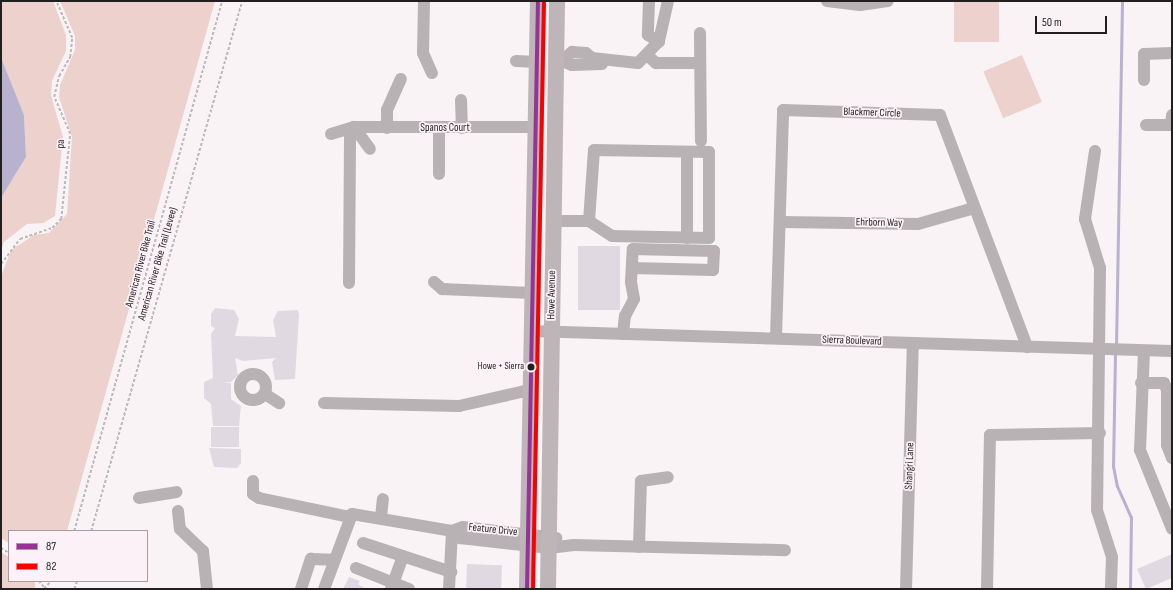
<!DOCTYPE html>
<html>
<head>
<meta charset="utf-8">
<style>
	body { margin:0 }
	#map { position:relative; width:1173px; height:590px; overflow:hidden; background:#f9f3f6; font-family:"Sofia Sans Condensed",sans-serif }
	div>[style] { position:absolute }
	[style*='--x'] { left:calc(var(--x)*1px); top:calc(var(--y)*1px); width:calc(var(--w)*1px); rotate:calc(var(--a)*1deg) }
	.green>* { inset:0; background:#ecd1cd; transform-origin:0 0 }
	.water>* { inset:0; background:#b8b2ce }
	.stream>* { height:3px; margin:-1.5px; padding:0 1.5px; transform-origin:1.5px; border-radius:1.5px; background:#b8b2ce }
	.building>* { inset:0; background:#e0d9e1; transform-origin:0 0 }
	.path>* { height:1.5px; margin-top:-0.75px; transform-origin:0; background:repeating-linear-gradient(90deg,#bdb8ba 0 3px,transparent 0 5px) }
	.minor>* { height:12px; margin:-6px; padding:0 6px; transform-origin:6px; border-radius:6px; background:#b9b2b5 }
	.minor>.ring { margin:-6px; padding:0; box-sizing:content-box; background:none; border:12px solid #b9b2b5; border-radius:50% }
	.major>* { height:16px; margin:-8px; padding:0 8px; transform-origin:8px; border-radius:8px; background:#bdb5b7 }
	.bus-1>* { height:4px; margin:-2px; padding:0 2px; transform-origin:2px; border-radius:2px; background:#953497 }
	.bus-2>* { height:4px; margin:-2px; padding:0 2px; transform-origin:2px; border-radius:2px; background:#fa0000 }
	.dots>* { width:11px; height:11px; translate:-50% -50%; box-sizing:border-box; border:2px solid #fbf1f7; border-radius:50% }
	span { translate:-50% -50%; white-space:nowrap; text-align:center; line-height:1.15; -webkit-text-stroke:3.5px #fbf1f7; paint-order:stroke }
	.bus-label { font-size:10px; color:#231f21 }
	.right { translate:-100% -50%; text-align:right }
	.street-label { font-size:11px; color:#231f21 }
	.frame { position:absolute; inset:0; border:2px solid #231f21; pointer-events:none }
	.legend { position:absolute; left:8px; top:530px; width:140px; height:52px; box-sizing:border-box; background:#fbf1f7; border:1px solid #a59da1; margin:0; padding:5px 7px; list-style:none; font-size:12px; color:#231f21 }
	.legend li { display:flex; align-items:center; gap:8px; height:20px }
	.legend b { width:20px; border:1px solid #a59da1 }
	.scale { position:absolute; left:1035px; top:16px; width:72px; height:18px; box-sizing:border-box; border:2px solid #231f21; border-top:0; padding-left:5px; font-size:12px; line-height:14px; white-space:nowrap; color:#231f21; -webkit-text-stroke:3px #fbf1f7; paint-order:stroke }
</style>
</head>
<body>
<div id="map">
	<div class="green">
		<i style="clip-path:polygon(1px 1px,53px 1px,66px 35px,66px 51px,52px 81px,51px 95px,63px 137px,55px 216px,43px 223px,27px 224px,4px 242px,1px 250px,1px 198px,26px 157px,24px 115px,2px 66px)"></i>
		<i style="clip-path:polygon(60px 1px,215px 1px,67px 531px,9px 531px,9px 543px,1px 538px,2px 274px,11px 250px,34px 235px,49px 233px,67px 214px,72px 137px,59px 97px,60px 85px,75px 50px,75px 36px)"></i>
		<i style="left:954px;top:1px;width:45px;height:41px"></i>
		<i style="left:1022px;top:55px;width:51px;height:42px;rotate:67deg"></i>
		<i style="clip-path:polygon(1px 552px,9px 557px,9px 581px,35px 581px,35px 589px,1px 589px)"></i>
	</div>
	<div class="water">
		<i style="clip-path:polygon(1px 58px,24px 115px,26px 157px,1px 198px)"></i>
	</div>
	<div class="stream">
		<i style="--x:1116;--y:347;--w:346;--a:-89"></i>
		<i style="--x:1115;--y:353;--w:113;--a:91"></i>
		<i style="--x:1113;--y:466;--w:20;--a:79"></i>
		<i style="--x:1117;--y:486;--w:34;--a:66"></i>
		<i style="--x:1131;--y:517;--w:72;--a:90.8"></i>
	</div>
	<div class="building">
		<i style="left:578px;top:246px;width:42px;height:64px"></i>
		<i style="clip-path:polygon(215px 308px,234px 310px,239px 319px,235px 336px,276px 337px,273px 320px,278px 311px,298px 310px,299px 315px,295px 379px,275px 380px,272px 362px,276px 358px,243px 361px,235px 358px,238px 375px,231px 382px,222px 383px,231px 383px,231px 399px,241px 406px,239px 426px,213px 426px,211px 404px,204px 398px,204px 382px,213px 378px,211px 334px,215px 328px,211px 326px,211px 314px)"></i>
		<i style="left:211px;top:427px;width:28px;height:20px"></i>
		<i style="clip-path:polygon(209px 448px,241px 449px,241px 463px,237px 468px,214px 467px)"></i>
		<i style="clip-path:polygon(1172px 554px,1172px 578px,1146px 589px,1137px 569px)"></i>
		<i style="left:467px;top:564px;width:35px;height:25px;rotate:2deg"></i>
		<i style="clip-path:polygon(349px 577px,360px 581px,358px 584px,366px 589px,343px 589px)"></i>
	</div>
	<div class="path">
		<i style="--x:1;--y:264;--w:31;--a:-53"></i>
		<i style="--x:20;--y:239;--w:34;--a:-19"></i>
		<i style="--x:52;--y:228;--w:13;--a:-45"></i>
		<i style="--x:61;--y:219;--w:85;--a:-84"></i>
		<i style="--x:70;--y:134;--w:40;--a:-113.4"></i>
		<i style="--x:54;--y:97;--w:22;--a:-77"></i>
		<i style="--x:59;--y:76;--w:22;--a:-60"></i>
		<i style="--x:70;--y:57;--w:19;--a:-84"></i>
		<i style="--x:72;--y:38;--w:40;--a:-113.4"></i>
		<i style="--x:74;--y:531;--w:550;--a:-74.4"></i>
		<i style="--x:91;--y:531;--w:551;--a:-74.1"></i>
		<i style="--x:1;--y:548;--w:9;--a:32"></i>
		<i style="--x:39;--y:581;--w:8;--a:50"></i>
		<i style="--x:44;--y:589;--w:11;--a:-49"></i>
		<i style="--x:74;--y:589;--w:9;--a:-69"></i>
	</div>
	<div class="minor">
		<i style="--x:424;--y:1;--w:52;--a:91.1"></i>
		<i style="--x:423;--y:53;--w:22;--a:66"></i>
		<i style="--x:649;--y:1;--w:34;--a:92"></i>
		<i style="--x:648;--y:35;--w:13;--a:32"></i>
		<i style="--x:827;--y:1;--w:33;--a:7"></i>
		<i style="--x:860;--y:5;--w:28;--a:-8"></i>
		<i style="--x:700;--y:33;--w:108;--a:89.5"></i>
		<i style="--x:648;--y:56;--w:11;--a:41"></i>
		<i style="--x:656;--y:63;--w:44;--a:0"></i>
		<i style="--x:557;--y:59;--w:16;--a:22"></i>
		<i style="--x:572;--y:65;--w:30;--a:-2"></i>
		<i style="--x:564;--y:59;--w:11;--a:-41"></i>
		<i style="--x:572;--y:52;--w:14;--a:4"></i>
		<i style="--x:586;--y:53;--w:8;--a:40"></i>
		<i style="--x:592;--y:58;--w:46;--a:6.2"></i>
		<i style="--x:638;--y:63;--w:30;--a:-46"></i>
		<i style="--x:659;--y:41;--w:41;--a:-77.3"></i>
		<i style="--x:516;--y:61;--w:21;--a:3"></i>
		<i style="--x:1144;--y:80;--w:26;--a:-90"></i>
		<i style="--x:1144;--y:54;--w:28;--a:-2"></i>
		<i style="--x:461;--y:100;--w:28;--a:88"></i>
		<i style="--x:1146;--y:125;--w:25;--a:0"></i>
		<i style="--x:1171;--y:125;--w:10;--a:-84"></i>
		<i style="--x:354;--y:127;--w:27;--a:54"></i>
		<i style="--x:387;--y:128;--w:18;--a:-90"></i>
		<i style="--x:387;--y:110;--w:34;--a:-66"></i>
		<i style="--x:331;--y:134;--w:24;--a:-17"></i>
		<i style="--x:354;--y:127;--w:182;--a:0"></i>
		<i style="--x:1095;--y:151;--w:69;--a:98.4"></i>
		<i style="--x:1085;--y:219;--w:51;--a:73"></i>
		<i style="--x:1100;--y:268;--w:242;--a:90.7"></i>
		<i style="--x:1097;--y:510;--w:49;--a:72.3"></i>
		<i style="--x:1112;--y:557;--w:32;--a:92"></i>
		<i style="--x:687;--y:152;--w:86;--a:90"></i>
		<i style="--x:439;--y:174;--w:46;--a:-90"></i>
		<i style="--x:554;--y:221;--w:35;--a:0"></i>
		<i style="--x:589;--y:221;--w:71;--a:-86"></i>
		<i style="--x:594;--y:150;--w:115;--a:1"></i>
		<i style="--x:709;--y:152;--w:86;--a:90"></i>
		<i style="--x:709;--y:238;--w:97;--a:-178.8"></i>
		<i style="--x:612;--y:236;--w:27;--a:-147"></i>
		<i style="--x:781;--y:222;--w:137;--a:0.8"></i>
		<i style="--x:918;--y:224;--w:58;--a:-15.9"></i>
		<i style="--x:434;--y:282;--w:11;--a:41"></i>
		<i style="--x:442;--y:289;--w:90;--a:2.5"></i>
		<i style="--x:349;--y:283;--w:146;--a:-89.6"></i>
		<i style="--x:350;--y:137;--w:11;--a:-68"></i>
		<i style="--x:531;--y:331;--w:641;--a:1.79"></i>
		<i style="--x:623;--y:334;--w:18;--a:-84"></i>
		<i style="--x:625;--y:316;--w:19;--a:-62"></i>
		<i style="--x:634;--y:299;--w:17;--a:-100"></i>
		<i style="--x:631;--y:282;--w:33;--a:-87"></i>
		<i style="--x:633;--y:249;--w:81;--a:1.4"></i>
		<i style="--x:714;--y:251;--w:19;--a:93"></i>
		<i style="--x:713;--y:270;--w:81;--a:-178.6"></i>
		<i style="--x:776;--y:337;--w:227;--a:-88.2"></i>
		<i style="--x:783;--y:110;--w:157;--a:1.8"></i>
		<i style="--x:940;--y:115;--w:248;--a:69.4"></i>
		<i style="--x:1144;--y:351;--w:99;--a:92.3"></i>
		<i style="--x:1140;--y:450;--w:85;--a:67.9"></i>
		<i class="ring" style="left:240px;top:374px;width:14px;height:14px"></i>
		<i style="--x:1141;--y:383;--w:23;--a:0"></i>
		<i style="--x:1164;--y:383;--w:8;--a:67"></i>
		<i style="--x:1167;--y:390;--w:55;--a:90"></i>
		<i style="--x:1167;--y:445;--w:14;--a:69"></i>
		<i style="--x:265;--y:394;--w:17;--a:33"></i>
		<i style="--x:324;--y:403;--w:135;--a:1.3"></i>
		<i style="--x:459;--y:406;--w:73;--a:-12.7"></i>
		<i style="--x:253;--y:481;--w:13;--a:90"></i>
		<i style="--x:253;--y:494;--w:7;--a:34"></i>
		<i style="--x:259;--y:498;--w:93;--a:11.8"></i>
		<i style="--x:139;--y:498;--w:38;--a:-9"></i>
		<i style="--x:178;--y:511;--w:18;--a:84"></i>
		<i style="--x:180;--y:529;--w:32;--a:44"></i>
		<i style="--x:203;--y:551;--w:38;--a:84"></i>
		<i style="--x:381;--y:517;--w:18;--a:-84"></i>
		<i style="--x:452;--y:531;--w:11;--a:41"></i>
		<i style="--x:460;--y:538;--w:90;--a:6.4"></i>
		<i style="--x:549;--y:548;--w:25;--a:-7"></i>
		<i style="--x:574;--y:545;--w:211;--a:1.4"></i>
		<i style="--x:363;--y:543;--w:93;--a:18.2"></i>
		<i style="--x:639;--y:547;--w:66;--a:-88.3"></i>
		<i style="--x:641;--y:481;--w:27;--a:-8"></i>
		<i style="--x:356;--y:568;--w:57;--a:21.6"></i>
		<i style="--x:301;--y:589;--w:32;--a:-72"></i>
		<i style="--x:311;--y:559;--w:23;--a:2"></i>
		<i style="--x:324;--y:589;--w:80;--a:-69.5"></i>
		<i style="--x:352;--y:514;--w:101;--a:9.6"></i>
		<i style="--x:452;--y:531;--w:12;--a:-20"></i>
		<i style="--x:463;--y:527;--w:94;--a:6.7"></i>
		<i style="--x:391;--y:589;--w:35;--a:-70"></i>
		<i style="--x:449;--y:589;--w:58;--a:-87"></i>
		<i style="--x:906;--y:589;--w:246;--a:-88.4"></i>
		<i style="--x:987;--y:589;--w:154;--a:-88.9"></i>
		<i style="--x:990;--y:435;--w:110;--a:-1"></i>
	</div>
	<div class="major">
		<i style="--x:527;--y:589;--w:588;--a:-88.93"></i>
		<i style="--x:548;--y:589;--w:588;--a:-89.12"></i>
	</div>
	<div class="bus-1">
		<i style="--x:527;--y:589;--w:588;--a:-88.93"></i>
	</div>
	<div class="bus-2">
		<i style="--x:533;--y:589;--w:588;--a:-88.93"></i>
	</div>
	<div class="dots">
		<i style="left:531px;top:367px;background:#231f21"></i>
	</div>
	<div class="bus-label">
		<span class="right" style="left:524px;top:367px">Howe + Sierra</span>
	</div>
	<div class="street-label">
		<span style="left:872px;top:113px;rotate:2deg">Blackmer Circle</span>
		<span style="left:445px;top:128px">Spanos Court</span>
		<span style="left:61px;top:144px;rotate:-87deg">pa</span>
		<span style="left:879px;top:223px;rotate:1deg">Ehrborn Way</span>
		<span style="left:141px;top:264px;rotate:-75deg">American River Bike Trail</span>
		<span style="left:158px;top:264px;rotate:-74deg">American River Bike Trail (Levee)</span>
		<span style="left:552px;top:295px;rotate:-89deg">Howe Avenue</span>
		<span style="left:852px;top:341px;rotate:2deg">Sierra Boulevard</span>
		<span style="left:910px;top:466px;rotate:-88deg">Shangri Lane</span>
		<span style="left:493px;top:530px;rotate:6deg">Feature Drive</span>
	</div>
	<div class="frame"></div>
	<ul class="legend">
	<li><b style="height:5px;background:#953497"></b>87</li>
	<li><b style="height:5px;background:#fa0000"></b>82</li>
	</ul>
	<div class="scale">50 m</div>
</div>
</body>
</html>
